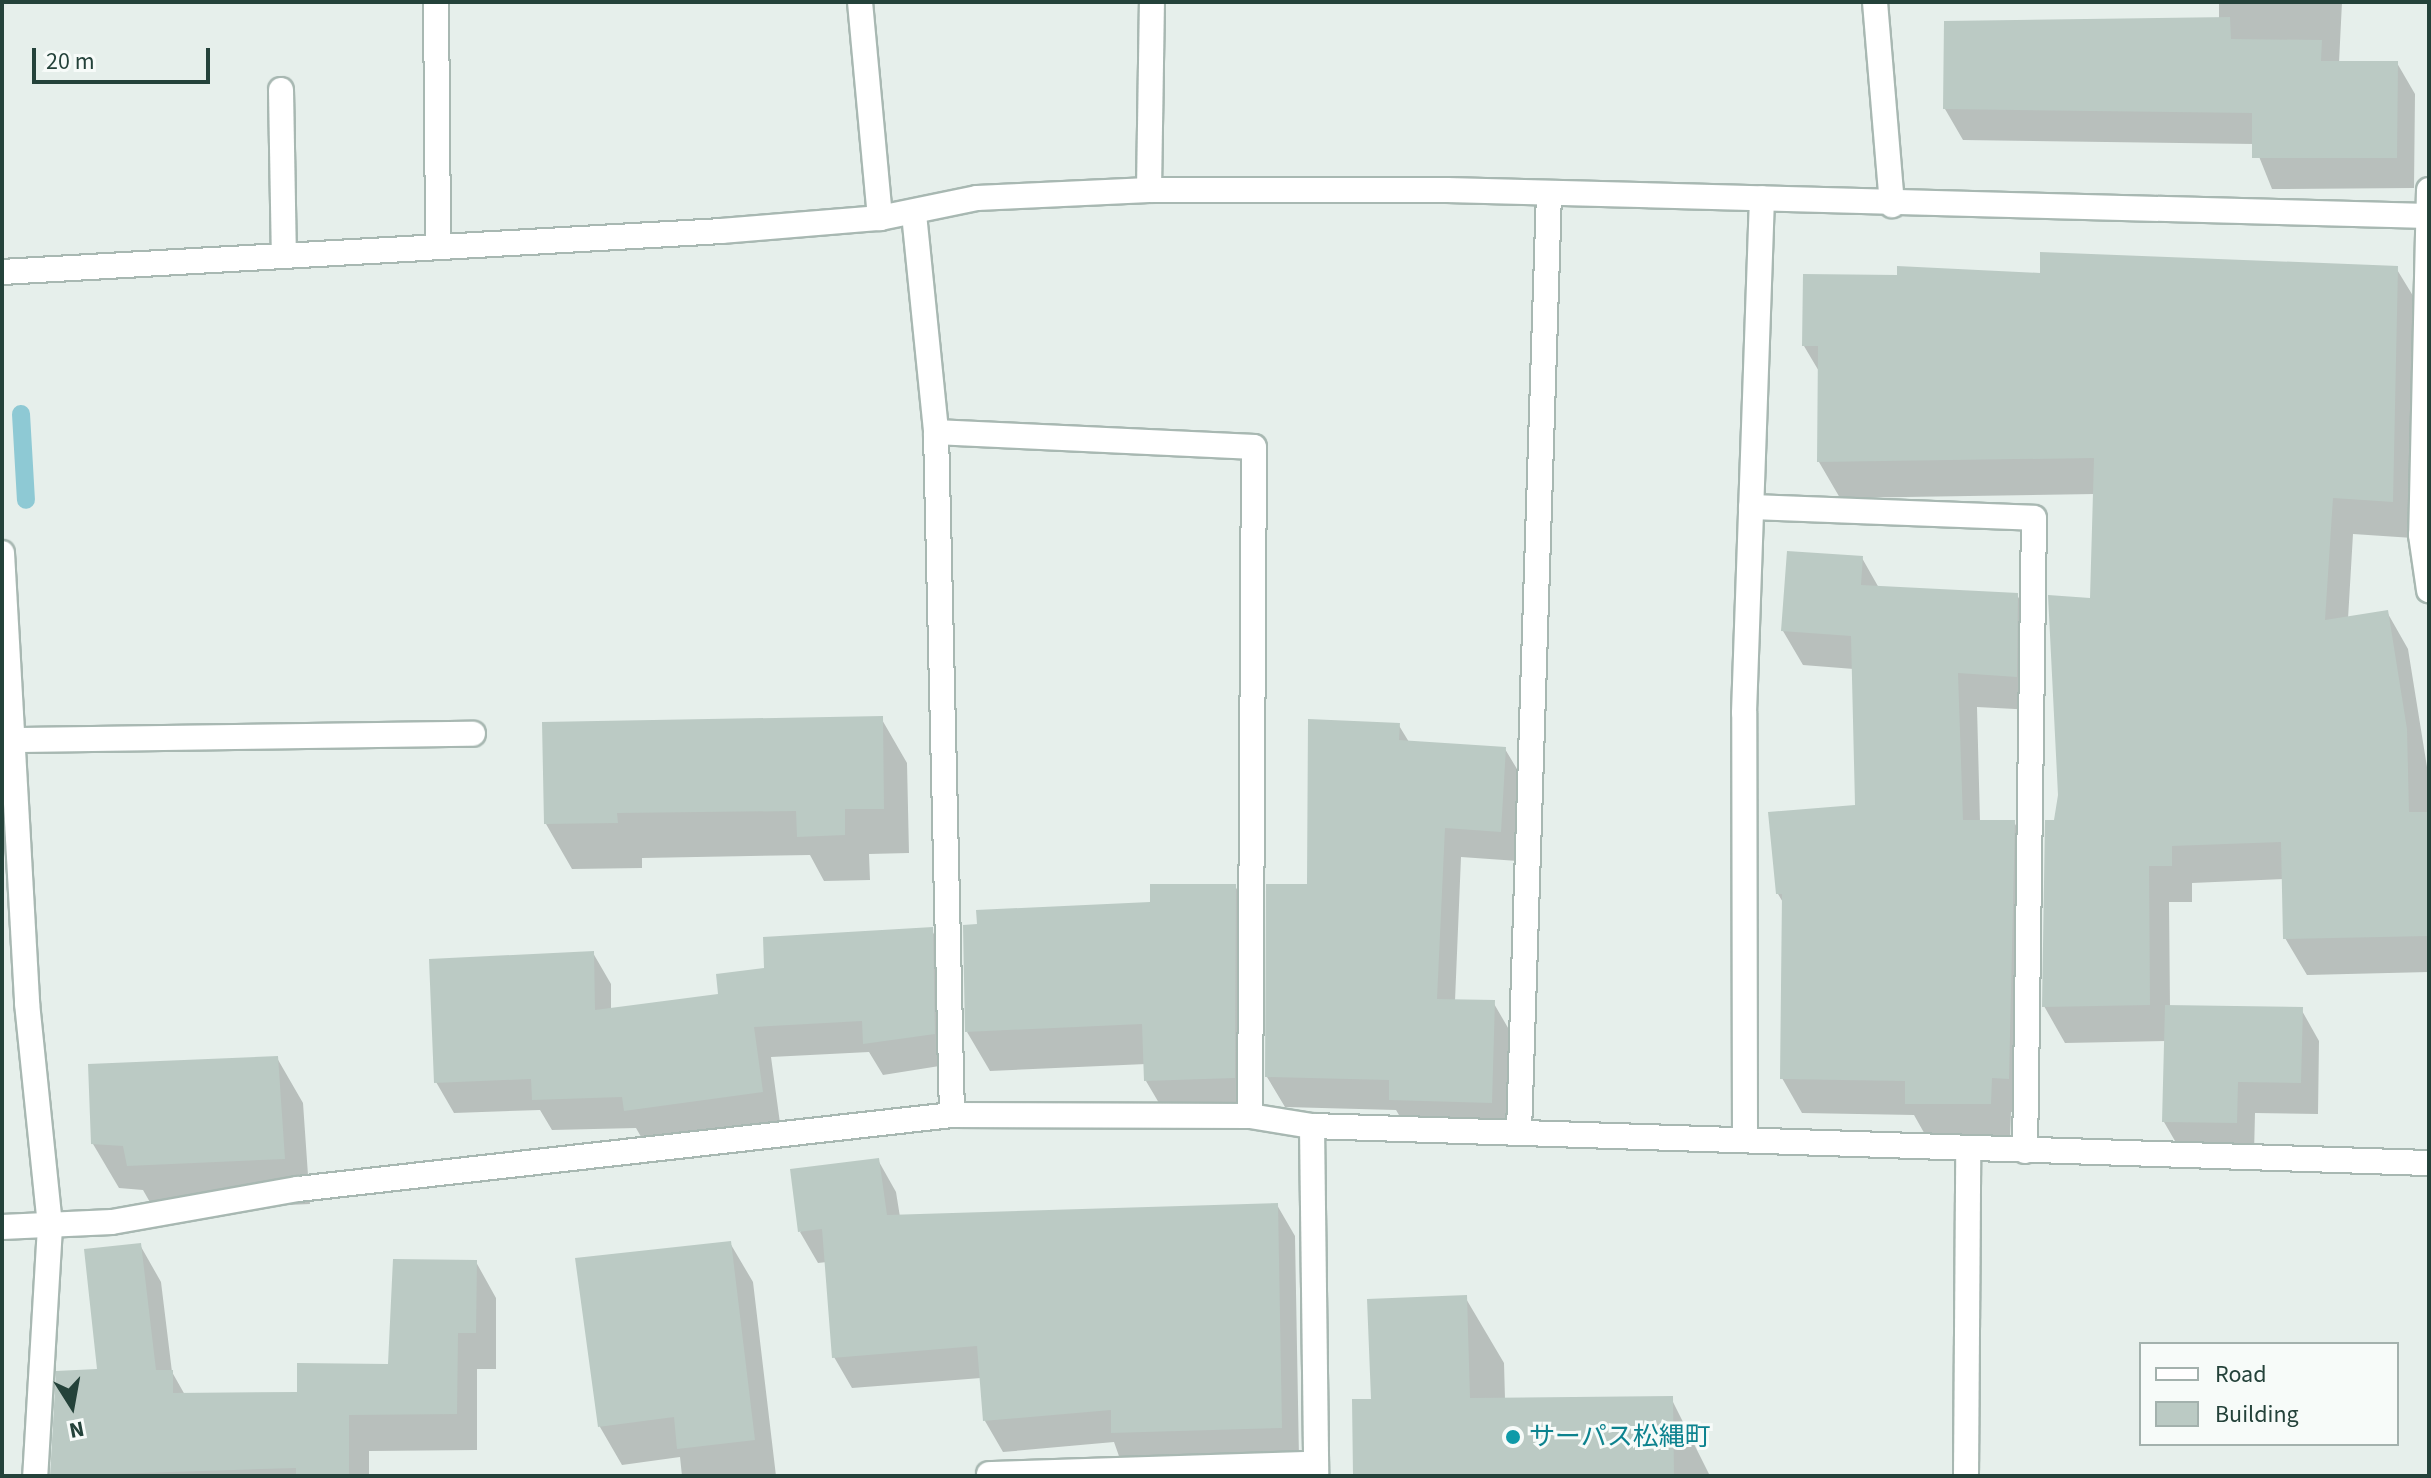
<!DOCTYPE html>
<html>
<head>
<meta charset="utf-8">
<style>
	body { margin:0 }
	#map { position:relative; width:2431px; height:1478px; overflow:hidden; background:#e6efeb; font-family:"Source Sans 3","Noto Sans JP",sans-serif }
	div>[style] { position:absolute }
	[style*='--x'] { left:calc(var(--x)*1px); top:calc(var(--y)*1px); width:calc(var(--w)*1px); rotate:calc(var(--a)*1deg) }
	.shadow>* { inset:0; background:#0003 }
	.stream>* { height:18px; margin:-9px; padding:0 9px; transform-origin:9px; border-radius:9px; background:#8ec9d4 }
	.building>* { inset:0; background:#bbcac4 }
	.roads { filter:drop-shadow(2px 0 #a8b8b2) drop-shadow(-2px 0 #a8b8b2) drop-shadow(0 2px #a8b8b2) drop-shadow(0 -2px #a8b8b2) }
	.street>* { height:24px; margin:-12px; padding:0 12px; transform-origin:12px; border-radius:12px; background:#fff }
	.dots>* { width:22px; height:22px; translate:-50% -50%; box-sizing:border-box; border:4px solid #f7fbf9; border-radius:50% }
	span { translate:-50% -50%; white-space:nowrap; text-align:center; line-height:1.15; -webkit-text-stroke:6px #f7fbf9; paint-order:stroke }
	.culture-label { font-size:26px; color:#0d838f }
	.left { translate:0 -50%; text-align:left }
	.frame { position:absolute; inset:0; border:4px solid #24423a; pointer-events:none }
	.legend { position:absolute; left:2139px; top:1342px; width:260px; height:104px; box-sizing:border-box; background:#f7fbf9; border:2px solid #a3b1ad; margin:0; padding:10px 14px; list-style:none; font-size:24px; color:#24423a }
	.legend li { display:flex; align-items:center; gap:16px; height:40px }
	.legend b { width:40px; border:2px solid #a3b1ad }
	.north { position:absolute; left:32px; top:1366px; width:80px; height:80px; -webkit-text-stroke:6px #f7fbf9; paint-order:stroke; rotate:169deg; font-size:22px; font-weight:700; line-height:32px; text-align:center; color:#24423a }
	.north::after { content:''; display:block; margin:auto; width:28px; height:36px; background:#24423a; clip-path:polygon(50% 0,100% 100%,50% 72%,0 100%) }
	.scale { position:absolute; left:32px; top:48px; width:178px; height:36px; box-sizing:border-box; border:4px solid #24423a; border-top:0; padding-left:10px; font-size:24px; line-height:28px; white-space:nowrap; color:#24423a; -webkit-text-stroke:6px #f7fbf9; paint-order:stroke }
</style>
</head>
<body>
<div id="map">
	<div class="shadow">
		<i style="clip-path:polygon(2219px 2px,2342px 2px,2339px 63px,2397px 63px,2415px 94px,2414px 188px,2272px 189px,2254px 144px,1963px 140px,1945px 109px,2219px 19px)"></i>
		<i style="clip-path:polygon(2396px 268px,2418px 304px,2413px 538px,2353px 534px,2348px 619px,2387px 612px,2408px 649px,2427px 767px,2429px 972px,2307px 975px,2285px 938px,2284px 879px,2192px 883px,2192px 902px,2169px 902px,2170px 1007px,2301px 1009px,2319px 1041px,2318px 1114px,2255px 1113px,2254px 1154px,2182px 1153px,2164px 1122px,2166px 1041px,2065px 1043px,2044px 1006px,2092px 600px,2095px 494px,1840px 498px,1819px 462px,1820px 373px,1804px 346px,2042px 275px)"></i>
		<i style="clip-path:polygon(1862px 558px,1879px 588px,2017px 595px,2037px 630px,2036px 710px,1977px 707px,1980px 822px,2014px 822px,2033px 857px,2028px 1113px,2011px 1112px,2010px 1138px,1927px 1138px,1914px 1115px,1802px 1113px,1782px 1078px,1784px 904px,1778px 894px,1857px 807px,1854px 669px,1803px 665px,1783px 631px)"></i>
		<i style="clip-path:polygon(881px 718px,907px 763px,909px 853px,869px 854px,870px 880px,824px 881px,810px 855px,642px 858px,642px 868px,572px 869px,546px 824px)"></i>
		<i style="clip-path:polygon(1398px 724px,1409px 742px,1505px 749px,1523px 779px,1518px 861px,1461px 857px,1455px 1001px,1493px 1002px,1511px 1033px,1508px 1132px,1408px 1130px,1396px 1110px,1285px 1107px,1267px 1077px,1309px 886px)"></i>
		<i style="clip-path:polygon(1235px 886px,1258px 925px,1257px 1117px,1169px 1120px,1146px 1081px,1146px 1064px,990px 1071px,967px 1032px,1152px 904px)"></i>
		<i style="clip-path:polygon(931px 929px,949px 960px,952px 1064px,883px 1075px,869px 1052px,771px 1057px,780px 1123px,644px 1142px,636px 1128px,552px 1130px,540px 1110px,454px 1113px,436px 1082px,593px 953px,611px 984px,611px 1010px,721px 996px,766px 970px)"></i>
		<i style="clip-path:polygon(277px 1058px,303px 1103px,310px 1204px,155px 1211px,143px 1190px,119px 1188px,93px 1144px)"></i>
		<i style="clip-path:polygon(878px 1160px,896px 1192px,900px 1217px,1277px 1205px,1295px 1236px,1299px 1458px,1126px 1476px,1114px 1442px,1003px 1452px,985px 1421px,981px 1378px,852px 1388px,834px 1357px,827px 1262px,818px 1263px,800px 1232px)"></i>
		<i style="clip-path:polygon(730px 1243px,753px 1282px,776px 1476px,682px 1476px,680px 1457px,622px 1465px,600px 1427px,577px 1259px)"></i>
		<i style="clip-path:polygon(140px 1245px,161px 1282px,172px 1372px,185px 1395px,299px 1394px,390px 1366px,476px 1262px,496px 1298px,496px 1369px,477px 1369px,477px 1450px,369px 1451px,369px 1476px,51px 1476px,58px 1373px,99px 1371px)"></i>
		<i style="clip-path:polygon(1465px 1297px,1504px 1363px,1505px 1399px,1671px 1398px,1710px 1476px,1355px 1476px,1373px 1401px)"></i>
	</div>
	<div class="stream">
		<i style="--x:21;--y:414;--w:86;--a:86.7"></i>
	</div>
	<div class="building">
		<i style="clip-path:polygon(2230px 17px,2231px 39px,2322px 40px,2321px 61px,2398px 61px,2397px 158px,2252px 158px,2252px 113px,1943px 109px,1944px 21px)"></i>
		<i style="clip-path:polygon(2040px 252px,2398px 266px,2393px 502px,2333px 498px,2325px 620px,2388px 610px,2407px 729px,2409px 812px,2427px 812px,2429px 936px,2283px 939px,2281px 842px,2172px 846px,2172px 866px,2149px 866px,2150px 1005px,2042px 1007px,2045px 820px,2054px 820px,2058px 795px,2048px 595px,2090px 598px,2094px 458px,1817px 462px,1818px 346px,1802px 346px,1803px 274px,1897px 275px,1897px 266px,2040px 273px)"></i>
		<i style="clip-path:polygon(1787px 551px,1863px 556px,1861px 585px,2018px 593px,2017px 677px,1958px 673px,1963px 820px,2015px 820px,2009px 1079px,1992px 1078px,1991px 1104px,1905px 1104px,1905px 1081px,1780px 1079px,1782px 894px,1776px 894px,1768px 812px,1855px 805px,1851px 636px,1781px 631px)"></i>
		<i style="clip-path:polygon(883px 716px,884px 809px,845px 809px,845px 835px,797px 837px,796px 811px,617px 813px,618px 823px,544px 824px,542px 722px)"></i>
		<i style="clip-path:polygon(1308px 719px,1400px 723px,1399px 740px,1506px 747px,1501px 832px,1445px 828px,1437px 999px,1495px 1000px,1492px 1103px,1389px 1100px,1389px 1080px,1265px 1077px,1266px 884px,1307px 884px)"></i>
		<i style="clip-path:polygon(1150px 884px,1236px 884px,1235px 1078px,1144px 1081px,1142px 1024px,965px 1032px,963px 925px,977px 924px,976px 910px,1150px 902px)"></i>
		<i style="clip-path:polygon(933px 927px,935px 1034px,863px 1044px,862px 1021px,754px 1027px,763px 1092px,624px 1111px,622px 1097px,532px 1100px,531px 1079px,434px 1083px,429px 959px,594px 951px,595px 1010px,718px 994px,716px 974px,764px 968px,763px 937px)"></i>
		<i style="clip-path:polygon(2165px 1005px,2303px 1007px,2301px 1083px,2238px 1082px,2237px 1123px,2162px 1122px)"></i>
		<i style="clip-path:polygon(278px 1056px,285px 1159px,127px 1166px,123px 1146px,91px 1144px,88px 1064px)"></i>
		<i style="clip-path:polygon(879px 1158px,887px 1215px,1278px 1203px,1282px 1428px,1111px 1433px,1111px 1410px,983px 1421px,977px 1346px,832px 1358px,822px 1229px,798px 1232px,790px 1169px)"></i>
		<i style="clip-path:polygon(731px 1241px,755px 1440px,677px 1449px,674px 1417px,598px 1427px,575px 1258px)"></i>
		<i style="clip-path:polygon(141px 1243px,156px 1370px,173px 1370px,173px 1393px,297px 1392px,297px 1363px,388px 1364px,393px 1259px,477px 1260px,476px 1333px,458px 1333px,457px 1414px,349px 1415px,349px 1476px,296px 1476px,296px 1468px,50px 1476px,56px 1371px,97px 1369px,84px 1249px)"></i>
		<i style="clip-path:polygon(1467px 1295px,1470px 1398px,1673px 1396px,1674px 1476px,1353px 1476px,1352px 1399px,1371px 1399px,1367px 1299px)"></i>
	</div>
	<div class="roads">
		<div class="street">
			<i style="--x:436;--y:2;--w:244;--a:89.5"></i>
			<i style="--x:860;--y:2;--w:217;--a:84.7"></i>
			<i style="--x:1875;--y:2;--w:204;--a:85.2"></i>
			<i style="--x:281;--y:90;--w:164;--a:89"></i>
			<i style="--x:1149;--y:190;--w:188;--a:-89.1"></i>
			<i style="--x:2429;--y:190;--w:345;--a:91.3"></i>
			<i style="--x:2421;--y:535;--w:56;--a:81.7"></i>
			<i style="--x:914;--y:214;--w:219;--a:84.2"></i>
			<i style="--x:936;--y:432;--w:683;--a:88.66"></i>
			<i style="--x:2;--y:272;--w:720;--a:-3.26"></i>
			<i style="--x:721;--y:231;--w:160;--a:-4.7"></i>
			<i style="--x:880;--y:218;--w:99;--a:-11.7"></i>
			<i style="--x:977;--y:198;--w:172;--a:-2.7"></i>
			<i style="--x:1149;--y:190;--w:298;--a:0"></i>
			<i style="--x:1447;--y:190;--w:982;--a:1.52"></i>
			<i style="--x:936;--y:432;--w:318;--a:2.7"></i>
			<i style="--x:1254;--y:447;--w:669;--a:90.34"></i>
			<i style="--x:1751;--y:507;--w:283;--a:2.2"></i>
			<i style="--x:2034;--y:518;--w:633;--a:90.81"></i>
			<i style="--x:2;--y:553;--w:451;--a:86.8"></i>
			<i style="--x:27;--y:1003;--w:225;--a:84.1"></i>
			<i style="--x:50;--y:1227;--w:249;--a:93.4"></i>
			<i style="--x:15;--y:740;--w:458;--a:-0.8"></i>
			<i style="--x:1312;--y:1126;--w:350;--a:89.3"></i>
			<i style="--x:1519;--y:1132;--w:937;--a:-88.17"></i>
			<i style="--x:1745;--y:1138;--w:425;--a:-90.1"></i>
			<i style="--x:1744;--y:713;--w:515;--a:-88"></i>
			<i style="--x:2;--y:1227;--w:110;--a:-2.6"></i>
			<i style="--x:112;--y:1222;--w:189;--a:-10.1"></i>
			<i style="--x:298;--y:1189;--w:658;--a:-6.46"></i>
			<i style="--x:952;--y:1115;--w:298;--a:0.2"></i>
			<i style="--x:1250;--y:1116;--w:63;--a:9.2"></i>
			<i style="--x:1312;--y:1126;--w:1118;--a:1.9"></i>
			<i style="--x:989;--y:1474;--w:327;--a:-1.8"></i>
			<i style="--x:1966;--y:1476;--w:326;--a:-89.6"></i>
		</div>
	</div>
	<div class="dots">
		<i style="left:1513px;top:1437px;background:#0f9aa8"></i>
	</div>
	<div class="culture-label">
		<span class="left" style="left:1529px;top:1437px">サーパス松縄町</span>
	</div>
	<div class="frame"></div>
	<ul class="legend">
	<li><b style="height:10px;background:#fff"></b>Road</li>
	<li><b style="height:22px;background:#bbcac4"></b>Building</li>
	</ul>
	<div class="north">N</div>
	<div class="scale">20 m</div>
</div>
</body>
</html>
